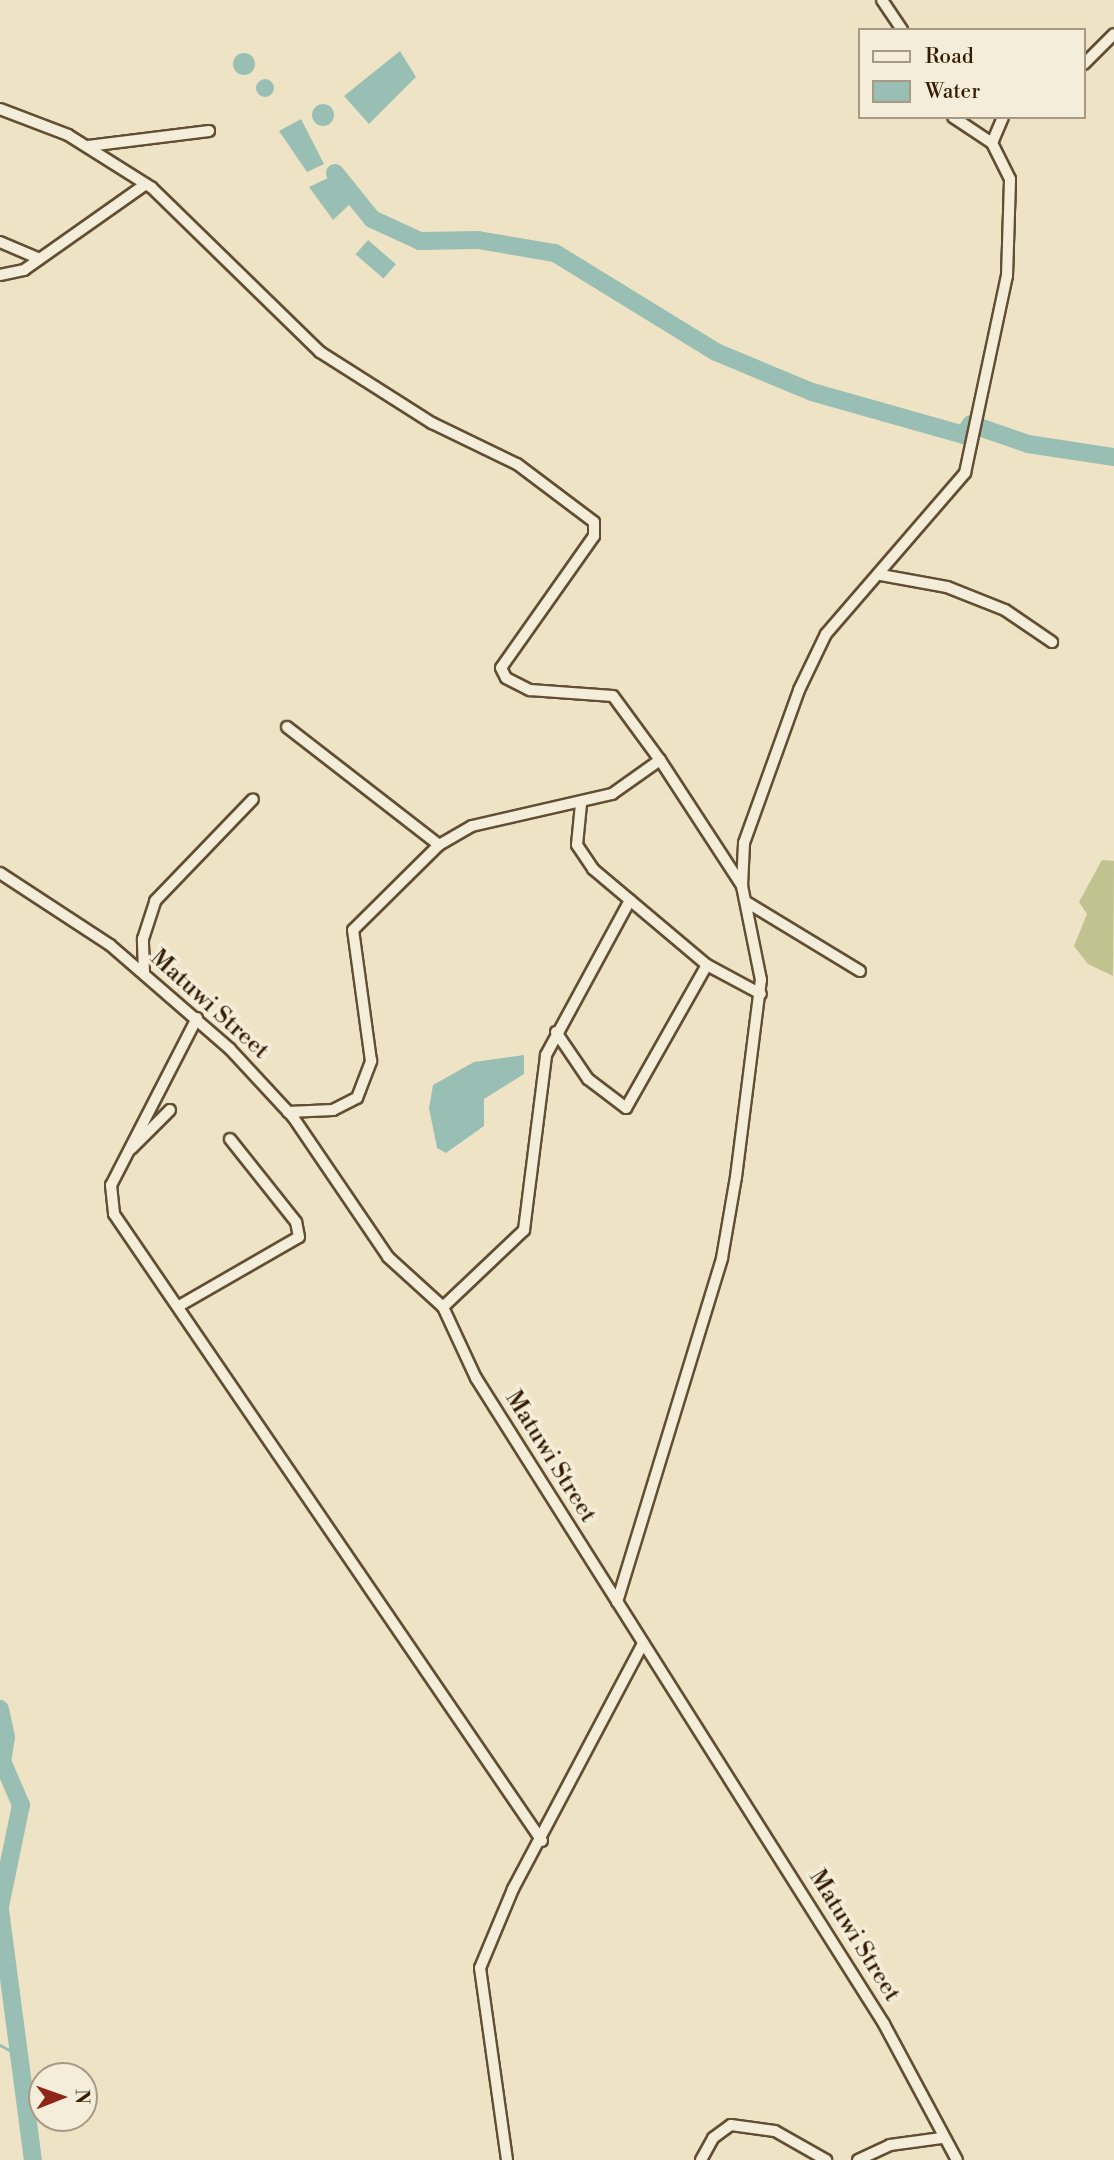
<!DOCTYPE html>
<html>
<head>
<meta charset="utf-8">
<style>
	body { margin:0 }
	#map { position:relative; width:1114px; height:2160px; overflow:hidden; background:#eee4c5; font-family:"Libre Bodoni",serif }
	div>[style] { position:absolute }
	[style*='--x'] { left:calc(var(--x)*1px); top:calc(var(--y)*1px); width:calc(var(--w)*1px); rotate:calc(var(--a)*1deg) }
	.green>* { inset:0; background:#c0c28f }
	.water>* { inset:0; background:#99bfb4; transform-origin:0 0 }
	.round { border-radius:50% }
	.stream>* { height:2.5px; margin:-1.25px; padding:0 1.25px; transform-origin:1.25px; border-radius:1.25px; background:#99bfb4 }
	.river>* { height:18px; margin:-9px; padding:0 9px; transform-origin:9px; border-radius:9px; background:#99bfb4 }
	.roads { filter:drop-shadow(2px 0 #624e32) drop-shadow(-2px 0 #624e32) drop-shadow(0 2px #624e32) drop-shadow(0 -2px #624e32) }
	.minor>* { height:10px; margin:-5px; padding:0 5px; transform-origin:5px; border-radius:5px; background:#f4edd9 }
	span { translate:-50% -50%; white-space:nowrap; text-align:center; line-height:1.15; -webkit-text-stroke:7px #f4edd9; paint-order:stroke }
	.street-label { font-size:24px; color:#331c01 }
	.legend { position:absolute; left:858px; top:28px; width:228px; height:91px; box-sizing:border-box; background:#f4edd9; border:2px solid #a79983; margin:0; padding:9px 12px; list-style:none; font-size:21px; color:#331c01 }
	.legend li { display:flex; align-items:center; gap:14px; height:35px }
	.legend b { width:35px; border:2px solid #a79983 }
	.north { position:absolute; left:28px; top:2062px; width:70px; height:70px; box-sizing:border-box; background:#f4edd9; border:2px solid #a79983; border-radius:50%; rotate:89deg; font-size:19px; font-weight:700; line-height:28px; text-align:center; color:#331c01 }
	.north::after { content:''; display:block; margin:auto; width:24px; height:32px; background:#8f2418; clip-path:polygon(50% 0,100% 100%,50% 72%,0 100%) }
</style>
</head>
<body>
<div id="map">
	<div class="green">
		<i style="clip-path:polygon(1102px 860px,1114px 861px,1113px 976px,1088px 964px,1074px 946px,1087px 914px,1079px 902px)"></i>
	</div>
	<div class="water">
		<i style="clip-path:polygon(400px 51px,416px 77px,369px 124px,344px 96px)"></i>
		<i class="round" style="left:233px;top:53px;width:22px;height:22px"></i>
		<i class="round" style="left:256px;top:79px;width:18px;height:18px"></i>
		<i class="round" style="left:312px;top:104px;width:22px;height:22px"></i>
		<i style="clip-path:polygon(301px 119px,324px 164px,307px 172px,279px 131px)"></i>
		<i style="clip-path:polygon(328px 178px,350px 204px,333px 220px,309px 187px)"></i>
		<i style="left:368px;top:240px;width:37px;height:19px;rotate:41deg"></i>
		<i style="clip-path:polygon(524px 1055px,524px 1074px,484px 1099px,484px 1126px,446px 1153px,437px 1148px,429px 1108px,433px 1085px,474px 1062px)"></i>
	</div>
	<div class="stream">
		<i style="--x:0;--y:2045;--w:24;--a:28"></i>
	</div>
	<div class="river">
		<i style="--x:335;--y:173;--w:59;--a:51.2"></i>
		<i style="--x:372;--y:219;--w:53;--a:24.6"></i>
		<i style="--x:420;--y:241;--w:58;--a:-1"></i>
		<i style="--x:478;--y:240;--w:78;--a:9.6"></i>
		<i style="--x:555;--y:253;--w:189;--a:31.6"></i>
		<i style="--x:716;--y:352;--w:104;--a:22.6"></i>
		<i style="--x:812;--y:392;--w:158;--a:15.8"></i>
		<i style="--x:964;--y:435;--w:13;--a:-58"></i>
		<i style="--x:979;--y:427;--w:52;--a:19.1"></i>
		<i style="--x:1028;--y:444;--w:87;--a:8.6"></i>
		<i style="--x:0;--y:1709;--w:29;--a:78"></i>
		<i style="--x:6;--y:1737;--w:24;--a:99"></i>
		<i style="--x:2;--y:1761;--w:48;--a:66.6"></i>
		<i style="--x:21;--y:1805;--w:103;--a:101.7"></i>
		<i style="--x:0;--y:1910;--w:252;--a:82.5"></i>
	</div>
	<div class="roads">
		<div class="minor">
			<i style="--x:882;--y:0;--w:36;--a:56"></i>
			<i style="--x:1084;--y:64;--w:42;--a:-45"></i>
			<i style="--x:0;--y:109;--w:73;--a:20.9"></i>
			<i style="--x:68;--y:135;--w:99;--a:32.2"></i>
			<i style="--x:152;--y:188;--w:235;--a:44.3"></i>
			<i style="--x:320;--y:352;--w:133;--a:32.4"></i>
			<i style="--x:432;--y:423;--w:94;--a:25.8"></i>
			<i style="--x:517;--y:464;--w:96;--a:37"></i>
			<i style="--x:594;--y:522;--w:14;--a:90"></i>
			<i style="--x:594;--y:536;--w:161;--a:125.2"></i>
			<i style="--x:501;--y:668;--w:11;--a:63"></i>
			<i style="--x:506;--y:678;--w:27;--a:27"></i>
			<i style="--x:530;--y:690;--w:83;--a:4.1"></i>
			<i style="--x:613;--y:696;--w:79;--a:53.7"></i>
			<i style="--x:953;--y:117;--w:47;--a:33.7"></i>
			<i style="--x:88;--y:146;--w:122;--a:-7.1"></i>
			<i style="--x:0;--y:242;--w:43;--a:23"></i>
			<i style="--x:0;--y:275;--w:25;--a:-12"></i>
			<i style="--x:24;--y:270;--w:149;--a:-35.2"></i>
			<i style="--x:881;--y:575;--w:67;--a:10.3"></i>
			<i style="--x:947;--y:587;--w:62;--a:21.6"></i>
			<i style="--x:1005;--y:610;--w:57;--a:34.2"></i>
			<i style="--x:287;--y:727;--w:192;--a:37.8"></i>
			<i style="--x:581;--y:804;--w:41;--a:95.6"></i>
			<i style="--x:577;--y:845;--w:29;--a:56"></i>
			<i style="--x:593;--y:869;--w:149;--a:40.1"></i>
			<i style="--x:707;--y:965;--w:61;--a:28.2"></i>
			<i style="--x:0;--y:873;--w:131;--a:33.2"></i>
			<i style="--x:110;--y:945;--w:159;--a:40.9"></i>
			<i style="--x:230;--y:1049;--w:93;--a:47.2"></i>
			<i style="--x:293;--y:1117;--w:169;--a:55.8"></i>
			<i style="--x:388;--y:1257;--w:74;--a:42.3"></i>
			<i style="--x:443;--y:1307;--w:78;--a:65.1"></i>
			<i style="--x:476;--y:1378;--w:764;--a:57.72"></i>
			<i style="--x:884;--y:2024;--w:154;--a:61.8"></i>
			<i style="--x:748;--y:903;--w:131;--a:31.3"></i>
			<i style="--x:144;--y:972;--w:33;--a:-92"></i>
			<i style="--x:143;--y:939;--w:40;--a:-72"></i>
			<i style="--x:155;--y:901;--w:141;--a:-46.1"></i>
			<i style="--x:197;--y:1018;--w:188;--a:117.2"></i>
			<i style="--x:111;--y:1185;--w:29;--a:84"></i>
			<i style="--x:114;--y:1214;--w:759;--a:55.68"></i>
			<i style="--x:556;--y:1032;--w:57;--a:55.8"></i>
			<i style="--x:588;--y:1079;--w:48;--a:37.3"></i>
			<i style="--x:626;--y:1108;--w:164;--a:-60.5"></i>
			<i style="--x:288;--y:1112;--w:45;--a:-2.5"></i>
			<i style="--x:333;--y:1110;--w:27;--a:-27"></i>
			<i style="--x:357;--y:1098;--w:40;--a:-69"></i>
			<i style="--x:371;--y:1061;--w:132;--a:-97.8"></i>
			<i style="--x:353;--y:930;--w:121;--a:-44.7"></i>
			<i style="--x:439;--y:845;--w:38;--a:-30"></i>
			<i style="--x:472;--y:826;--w:144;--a:-12.9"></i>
			<i style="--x:612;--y:794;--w:59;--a:-35.3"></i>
			<i style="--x:660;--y:760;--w:150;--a:56.9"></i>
			<i style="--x:131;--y:1149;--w:55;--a:-45"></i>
			<i style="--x:179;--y:1306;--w:138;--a:-29.9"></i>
			<i style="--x:299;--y:1237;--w:15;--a:-101"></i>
			<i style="--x:296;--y:1222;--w:106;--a:-128.5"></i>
			<i style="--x:443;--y:1307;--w:112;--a:-43.5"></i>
			<i style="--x:524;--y:1230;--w:176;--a:-82.8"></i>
			<i style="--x:546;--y:1055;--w:176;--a:-61.5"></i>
			<i style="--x:617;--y:1602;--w:360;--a:-73"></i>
			<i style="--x:722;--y:1258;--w:82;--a:-80.2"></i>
			<i style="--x:736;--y:1177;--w:199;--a:-82.8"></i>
			<i style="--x:761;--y:980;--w:96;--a:-101.4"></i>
			<i style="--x:742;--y:886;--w:43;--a:-87.3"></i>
			<i style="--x:744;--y:843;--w:163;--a:-70.2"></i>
			<i style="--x:799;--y:690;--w:62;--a:-64.3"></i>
			<i style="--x:826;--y:634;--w:213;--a:-49.2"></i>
			<i style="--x:965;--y:473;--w:201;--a:-78"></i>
			<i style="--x:1007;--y:276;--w:97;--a:-88.2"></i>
			<i style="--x:1010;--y:179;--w:40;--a:-116.6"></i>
			<i style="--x:992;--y:143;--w:28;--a:-67"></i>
			<i style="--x:507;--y:2160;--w:194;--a:-98"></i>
			<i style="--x:480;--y:1968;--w:86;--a:-67.3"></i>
			<i style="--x:513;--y:1889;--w:278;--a:-62.1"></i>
			<i style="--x:701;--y:2160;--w:25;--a:-61"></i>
			<i style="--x:713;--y:2138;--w:22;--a:-36"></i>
			<i style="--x:731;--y:2125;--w:44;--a:7.8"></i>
			<i style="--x:775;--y:2131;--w:59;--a:29.6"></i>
			<i style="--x:858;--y:2160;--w:35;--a:-25"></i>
			<i style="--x:890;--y:2145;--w:52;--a:-7.7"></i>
		</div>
	</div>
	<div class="street-label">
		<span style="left:209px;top:1005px;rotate:42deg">Matuwi Street</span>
		<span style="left:550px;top:1457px;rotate:58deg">Matuwi Street</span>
		<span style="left:854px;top:1936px;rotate:58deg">Matuwi Street</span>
	</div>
	<ul class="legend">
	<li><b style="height:9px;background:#f4edd9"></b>Road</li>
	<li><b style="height:19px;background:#99bfb4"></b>Water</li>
	</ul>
	<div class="north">N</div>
</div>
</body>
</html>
